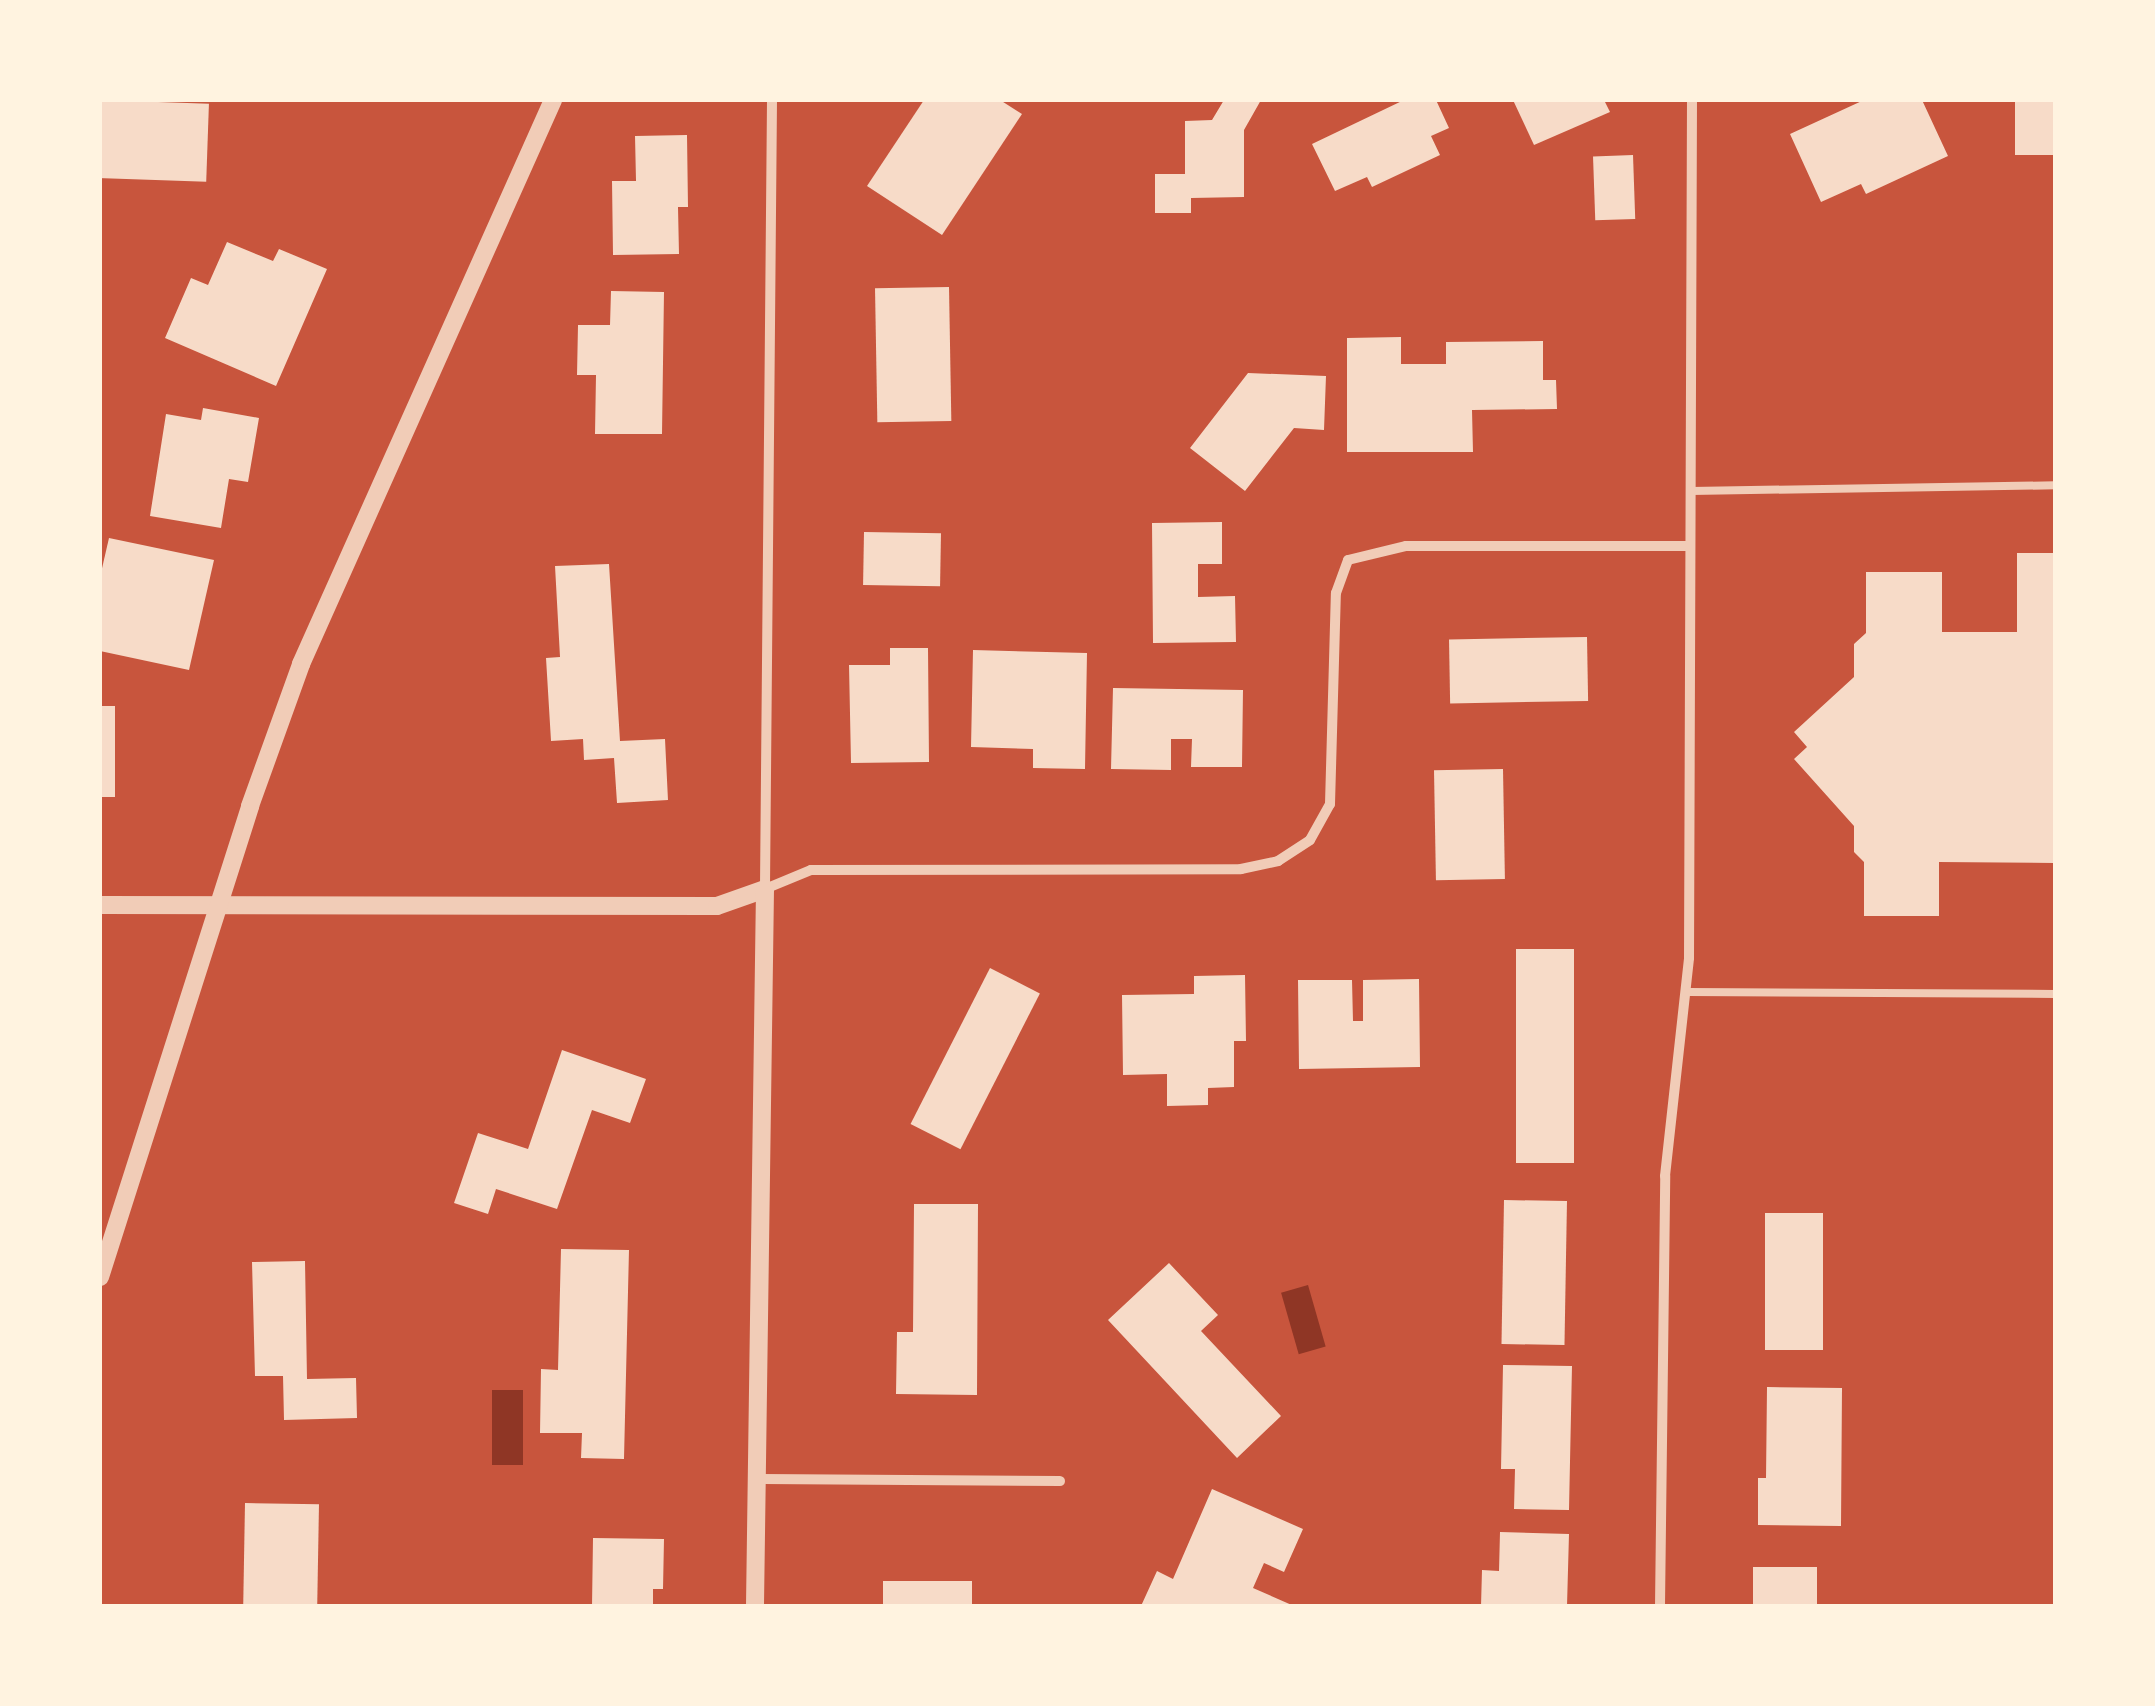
<!DOCTYPE html>
<html>
<head>
<meta charset="utf-8">
<style>
	body { margin:0 }
	#map { position:relative; width:2155px; height:1706px; overflow:hidden; background:#c8553d; font-family:"Archivo Narrow",sans-serif }
	div>[style] { position:absolute }
	[style*='--x'] { left:calc(var(--x)*1px); top:calc(var(--y)*1px); width:calc(var(--w)*1px); rotate:calc(var(--a)*1deg) }
	.water>* { inset:0; background:#8f3625; transform-origin:0 0 }
	.building>* { inset:0; background:#f7dbc8; transform-origin:0 0 }
	.service>* { height:8px; margin:-4px; padding:0 4px; transform-origin:4px; border-radius:4px; background:#f1ccb7 }
	.minor>* { height:10px; margin:-5px; padding:0 5px; transform-origin:5px; border-radius:5px; background:#f1ccb7 }
	.tertiary>* { height:18px; margin:-9px; padding:0 9px; transform-origin:9px; border-radius:9px; background:#f1ccb7 }
	span { translate:-50% -50%; white-space:nowrap; text-align:center; line-height:1.15; -webkit-text-stroke:8px #fff3e0; paint-order:stroke }
	.frame { position:absolute; inset:0; border:102px solid #fff3e0; pointer-events:none }
</style>
</head>
<body>
<div id="map">
	<div class="water">
		<i style="left:1308px;top:1285px;width:64px;height:28px;rotate:74deg"></i>
		<i style="left:492px;top:1390px;width:31px;height:75px"></i>
	</div>
	<div class="building">
		<i style="left:100px;top:100px;width:109px;height:78px;rotate:2deg"></i>
		<i style="clip-path:polygon(924px 100px,1000px 100px,1022px 114px,942px 235px,867px 186px)"></i>
		<i style="clip-path:polygon(1224px 100px,1261px 100px,1244px 130px,1244px 197px,1191px 198px,1191px 213px,1155px 213px,1155px 174px,1185px 174px,1185px 121px,1212px 120px)"></i>
		<i style="clip-path:polygon(1404px 100px,1436px 100px,1449px 128px,1431px 136px,1440px 155px,1372px 187px,1367px 177px,1335px 191px,1312px 144px)"></i>
		<i style="clip-path:polygon(1513px 100px,1604px 100px,1610px 112px,1534px 145px)"></i>
		<i style="clip-path:polygon(1864px 100px,1922px 100px,1948px 156px,1866px 194px,1861px 184px,1821px 202px,1790px 134px)"></i>
		<i style="left:2015px;top:100px;width:40px;height:55px"></i>
		<i style="clip-path:polygon(687px 135px,688px 207px,678px 207px,679px 254px,613px 255px,612px 181px,636px 181px,635px 136px)"></i>
		<i style="left:1633px;top:155px;width:64px;height:40px;rotate:88deg"></i>
		<i style="clip-path:polygon(227px 242px,273px 261px,279px 249px,327px 269px,276px 386px,165px 338px,191px 278px,208px 285px)"></i>
		<i style="left:949px;top:287px;width:134px;height:74px;rotate:89deg"></i>
		<i style="clip-path:polygon(611px 291px,664px 292px,662px 434px,595px 434px,596px 375px,577px 375px,578px 325px,610px 325px)"></i>
		<i style="clip-path:polygon(1401px 337px,1401px 364px,1446px 364px,1446px 342px,1543px 341px,1543px 380px,1556px 380px,1557px 409px,1472px 410px,1473px 452px,1347px 452px,1347px 338px)"></i>
		<i style="clip-path:polygon(1248px 373px,1326px 376px,1324px 430px,1294px 428px,1245px 491px,1190px 448px)"></i>
		<i style="clip-path:polygon(203px 408px,259px 418px,248px 482px,229px 479px,221px 528px,150px 516px,166px 414px,201px 420px)"></i>
		<i style="clip-path:polygon(1222px 522px,1222px 564px,1198px 564px,1198px 597px,1235px 596px,1236px 642px,1153px 643px,1152px 523px)"></i>
		<i style="left:864px;top:532px;width:77px;height:53px;rotate:1deg"></i>
		<i style="clip-path:polygon(109px 538px,214px 560px,189px 670px,100px 651px,100px 577px)"></i>
		<i style="clip-path:polygon(2017px 553px,2055px 553px,2055px 863px,1939px 862px,1939px 916px,1864px 916px,1864px 862px,1854px 852px,1854px 826px,1794px 759px,1807px 747px,1794px 732px,1854px 677px,1854px 644px,1866px 633px,1866px 572px,1942px 572px,1942px 632px,2017px 632px)"></i>
		<i style="clip-path:polygon(609px 564px,620px 741px,665px 739px,668px 800px,617px 803px,614px 758px,584px 760px,583px 739px,551px 741px,546px 658px,560px 657px,555px 566px)"></i>
		<i style="left:1587px;top:637px;width:64px;height:138px;rotate:89deg"></i>
		<i style="clip-path:polygon(890px 648px,928px 648px,929px 762px,851px 763px,849px 665px,890px 665px)"></i>
		<i style="clip-path:polygon(973px 650px,1087px 653px,1085px 769px,1033px 768px,1033px 749px,971px 747px)"></i>
		<i style="clip-path:polygon(1113px 688px,1243px 690px,1242px 767px,1191px 767px,1192px 739px,1171px 739px,1171px 770px,1111px 769px)"></i>
		<i style="left:100px;top:706px;width:15px;height:91px"></i>
		<i style="left:1503px;top:769px;width:110px;height:69px;rotate:89deg"></i>
		<i style="left:1516px;top:949px;width:58px;height:214px"></i>
		<i style="left:990px;top:968px;width:56px;height:175px;rotate:27deg"></i>
		<i style="clip-path:polygon(1245px 975px,1246px 1041px,1234px 1041px,1234px 1087px,1208px 1088px,1208px 1105px,1167px 1106px,1167px 1074px,1123px 1075px,1122px 995px,1194px 994px,1194px 976px)"></i>
		<i style="clip-path:polygon(1419px 979px,1420px 1067px,1299px 1069px,1298px 980px,1352px 980px,1353px 1021px,1363px 1021px,1363px 980px)"></i>
		<i style="clip-path:polygon(562px 1050px,646px 1079px,630px 1123px,592px 1110px,557px 1209px,496px 1189px,488px 1214px,454px 1203px,478px 1133px,528px 1149px)"></i>
		<i style="left:1504px;top:1200px;width:63px;height:144px;rotate:1deg"></i>
		<i style="clip-path:polygon(914px 1204px,978px 1204px,977px 1395px,896px 1394px,897px 1332px,913px 1332px)"></i>
		<i style="left:1765px;top:1213px;width:58px;height:137px"></i>
		<i style="clip-path:polygon(561px 1249px,629px 1250px,624px 1459px,581px 1458px,582px 1433px,540px 1433px,541px 1369px,558px 1370px)"></i>
		<i style="clip-path:polygon(305px 1261px,307px 1379px,356px 1378px,357px 1418px,284px 1420px,283px 1376px,255px 1376px,252px 1262px)"></i>
		<i style="clip-path:polygon(1169px 1263px,1218px 1315px,1201px 1331px,1281px 1416px,1237px 1458px,1108px 1320px)"></i>
		<i style="clip-path:polygon(1503px 1365px,1572px 1366px,1569px 1510px,1514px 1509px,1515px 1469px,1501px 1469px)"></i>
		<i style="clip-path:polygon(1767px 1387px,1842px 1388px,1841px 1526px,1758px 1525px,1758px 1478px,1766px 1478px)"></i>
		<i style="clip-path:polygon(1212px 1489px,1303px 1529px,1284px 1572px,1264px 1563px,1253px 1588px,1294px 1606px,1141px 1606px,1157px 1571px,1173px 1579px)"></i>
		<i style="left:245px;top:1503px;width:74px;height:103px;rotate:1deg"></i>
		<i style="clip-path:polygon(1500px 1532px,1569px 1534px,1567px 1606px,1481px 1606px,1482px 1570px,1499px 1571px)"></i>
		<i style="clip-path:polygon(593px 1538px,664px 1539px,663px 1589px,653px 1589px,653px 1606px,592px 1606px)"></i>
		<i style="left:1817px;top:1567px;width:39px;height:64px;rotate:90deg"></i>
		<i style="left:883px;top:1581px;width:89px;height:25px"></i>
	</div>
	<div class="service">
		<i style="--x:1691;--y:491;--w:364;--a:-0.9"></i>
		<i style="--x:1688;--y:992;--w:367;--a:0.3"></i>
	</div>
	<div class="minor">
		<i style="--x:772;--y:100;--w:789;--a:90.51"></i>
		<i style="--x:765;--y:889;--w:50;--a:-22.4"></i>
		<i style="--x:811;--y:870;--w:430;--a:-0.1"></i>
		<i style="--x:1241;--y:869;--w:38;--a:-12"></i>
		<i style="--x:1278;--y:861;--w:38;--a:-33"></i>
		<i style="--x:1310;--y:840;--w:41;--a:-60.9"></i>
		<i style="--x:1330;--y:804;--w:211;--a:-88.4"></i>
		<i style="--x:1336;--y:593;--w:35;--a:-70"></i>
		<i style="--x:1348;--y:560;--w:60;--a:-13.6"></i>
		<i style="--x:1406;--y:546;--w:284;--a:0"></i>
		<i style="--x:757;--y:1479;--w:303;--a:0.4"></i>
		<i style="--x:1660;--y:1606;--w:430;--a:-89.3"></i>
		<i style="--x:1665;--y:1176;--w:219;--a:-83.7"></i>
		<i style="--x:1689;--y:958;--w:858;--a:-89.8"></i>
	</div>
	<div class="tertiary">
		<i style="--x:100;--y:905;--w:617;--a:0.09"></i>
		<i style="--x:717;--y:906;--w:51;--a:-19.5"></i>
		<i style="--x:765;--y:889;--w:717;--a:90.8"></i>
		<i style="--x:100;--y:1277;--w:494;--a:-72.3"></i>
		<i style="--x:250;--y:806;--w:151;--a:-70.2"></i>
		<i style="--x:301;--y:664;--w:618;--a:-65.92"></i>
	</div>
	<div class="frame"></div>
</div>
</body>
</html>
